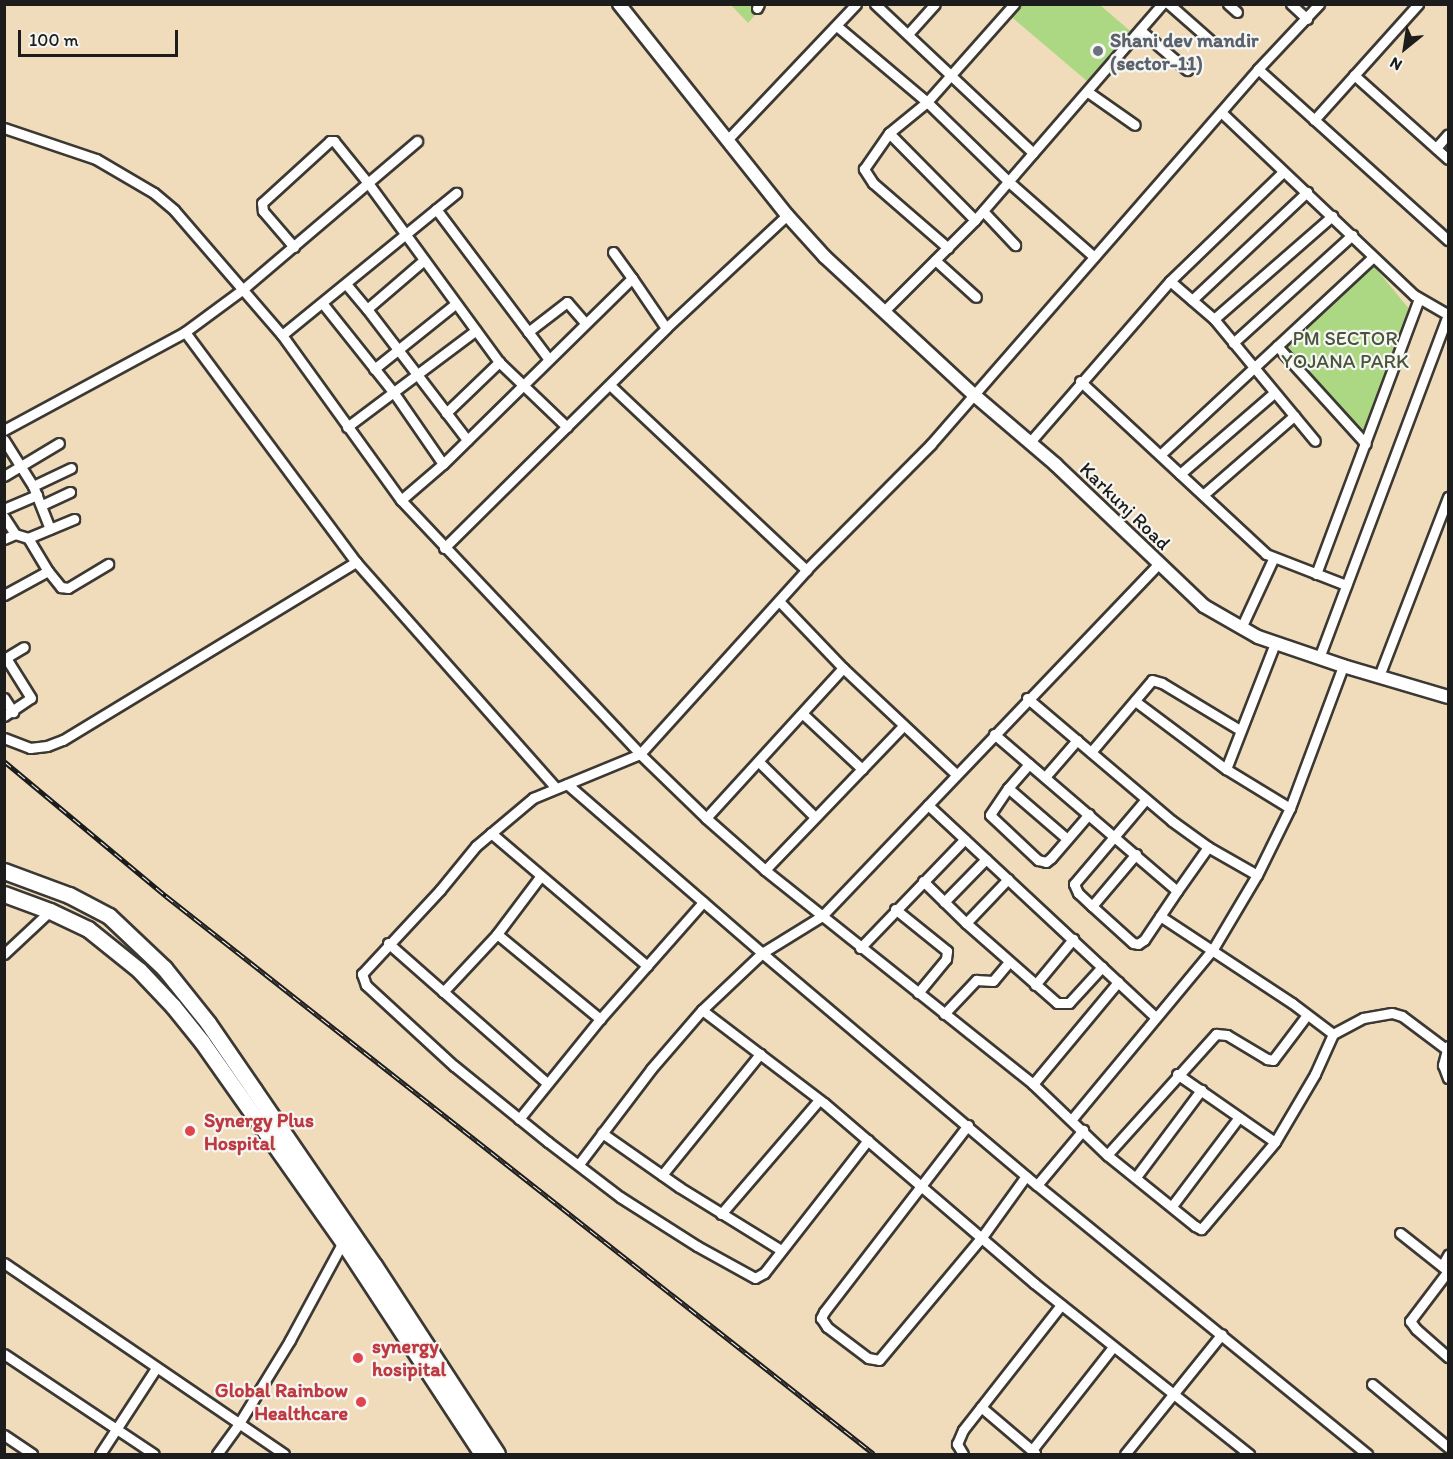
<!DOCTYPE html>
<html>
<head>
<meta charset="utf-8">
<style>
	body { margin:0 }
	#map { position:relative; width:1453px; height:1459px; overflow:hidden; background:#f0dcbb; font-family:Itim,sans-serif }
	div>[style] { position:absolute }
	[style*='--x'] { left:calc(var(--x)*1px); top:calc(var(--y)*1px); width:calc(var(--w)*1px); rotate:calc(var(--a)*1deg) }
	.green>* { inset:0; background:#add883 }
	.roads { filter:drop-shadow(2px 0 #3c3934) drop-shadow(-2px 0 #3c3934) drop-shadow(0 2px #3c3934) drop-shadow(0 -2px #3c3934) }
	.minor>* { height:9px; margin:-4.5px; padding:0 4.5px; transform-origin:4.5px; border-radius:4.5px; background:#fff }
	.tertiary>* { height:12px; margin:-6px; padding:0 6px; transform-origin:6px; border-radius:6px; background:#fff }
	.trunk>* { height:15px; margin:-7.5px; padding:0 7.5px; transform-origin:7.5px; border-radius:7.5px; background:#fff }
	.rail>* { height:5px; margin-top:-2.5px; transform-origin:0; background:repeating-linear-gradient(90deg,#f6f6f2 0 9px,#1c1c1c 0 18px); box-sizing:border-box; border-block:2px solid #1c1c1c }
	.dots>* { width:16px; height:16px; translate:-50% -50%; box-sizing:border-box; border:3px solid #f6f6f2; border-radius:50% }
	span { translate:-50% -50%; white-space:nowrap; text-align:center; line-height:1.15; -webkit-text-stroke:4.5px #f6f6f2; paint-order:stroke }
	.worship-label { font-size:20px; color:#5b616d; font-weight:700 }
	.left { translate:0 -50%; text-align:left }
	.park-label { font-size:20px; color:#48543b }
	.street-label { font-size:20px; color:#1c1c1c }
	.health-label { font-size:20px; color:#be3a42; font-weight:700 }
	.right { translate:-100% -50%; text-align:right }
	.frame { position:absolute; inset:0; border:6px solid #1c1c1c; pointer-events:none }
	.north { position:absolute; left:1375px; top:18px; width:60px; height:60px; -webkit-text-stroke:4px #f6f6f2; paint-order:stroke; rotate:210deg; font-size:16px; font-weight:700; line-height:24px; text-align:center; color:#1c1c1c }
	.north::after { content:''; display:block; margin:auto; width:21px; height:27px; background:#1c1c1c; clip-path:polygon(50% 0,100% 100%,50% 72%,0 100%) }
	.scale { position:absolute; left:18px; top:30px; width:160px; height:27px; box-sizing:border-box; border:3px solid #1c1c1c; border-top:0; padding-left:8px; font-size:18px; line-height:21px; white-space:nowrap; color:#1c1c1c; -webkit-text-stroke:4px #f6f6f2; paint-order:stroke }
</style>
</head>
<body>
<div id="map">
	<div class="green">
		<i style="clip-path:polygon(731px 5px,764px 5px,748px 23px)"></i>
		<i style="clip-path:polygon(1016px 5px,1100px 5px,1136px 36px,1094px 87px,1008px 14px)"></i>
		<i style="clip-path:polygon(1373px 265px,1410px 310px,1362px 433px,1277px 346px)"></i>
	</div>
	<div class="roads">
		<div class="minor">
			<i style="--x:875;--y:4;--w:217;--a:43.3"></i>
			<i style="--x:1169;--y:4;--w:55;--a:41.3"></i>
			<i style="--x:1228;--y:4;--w:12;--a:42"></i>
			<i style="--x:1291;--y:4;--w:22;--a:43"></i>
			<i style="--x:757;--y:8;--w:4;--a:-63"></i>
			<i style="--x:838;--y:27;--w:116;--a:40.1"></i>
			<i style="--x:927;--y:102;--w:115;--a:44.3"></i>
			<i style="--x:1009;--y:182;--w:113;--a:41.4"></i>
			<i style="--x:1140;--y:30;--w:62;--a:40.4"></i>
			<i style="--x:908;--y:34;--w:40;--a:-48"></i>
			<i style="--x:1258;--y:69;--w:256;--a:42"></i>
			<i style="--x:1354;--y:75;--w:126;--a:41.8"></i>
			<i style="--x:1088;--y:92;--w:57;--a:35.1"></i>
			<i style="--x:1221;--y:112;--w:266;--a:43.5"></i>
			<i style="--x:1414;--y:295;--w:39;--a:30"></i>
			<i style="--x:1314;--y:120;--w:156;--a:-48.1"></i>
			<i style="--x:4;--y:128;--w:97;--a:18.6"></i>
			<i style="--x:96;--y:159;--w:67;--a:30.4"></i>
			<i style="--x:154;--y:193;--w:26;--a:40"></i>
			<i style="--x:174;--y:210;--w:165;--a:49.2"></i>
			<i style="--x:282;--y:335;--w:203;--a:54.2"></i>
			<i style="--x:401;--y:500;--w:349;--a:46.7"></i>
			<i style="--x:640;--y:754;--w:92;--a:44.1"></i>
			<i style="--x:706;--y:818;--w:79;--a:41.4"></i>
			<i style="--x:765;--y:870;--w:343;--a:38.6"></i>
			<i style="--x:1033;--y:1084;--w:103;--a:43.8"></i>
			<i style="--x:1107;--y:1155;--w:113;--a:38.9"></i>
			<i style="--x:1195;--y:1226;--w:7;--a:27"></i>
			<i style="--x:1201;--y:1229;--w:4;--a:-45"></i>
			<i style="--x:1204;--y:1226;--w:110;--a:-49.8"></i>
			<i style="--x:1275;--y:1142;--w:79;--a:-59.5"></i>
			<i style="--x:1315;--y:1074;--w:44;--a:-65.8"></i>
			<i style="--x:1333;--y:1034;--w:34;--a:-28"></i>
			<i style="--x:1363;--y:1018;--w:29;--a:-10"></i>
			<i style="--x:1392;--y:1013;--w:10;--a:17"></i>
			<i style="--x:1402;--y:1016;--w:55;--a:36.9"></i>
			<i style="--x:889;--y:133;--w:122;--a:45.3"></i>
			<i style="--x:728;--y:139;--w:186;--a:-46.5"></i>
			<i style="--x:1436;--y:148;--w:18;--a:-49"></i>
			<i style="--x:436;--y:209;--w:186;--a:53.1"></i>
			<i style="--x:983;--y:211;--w:47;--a:46.7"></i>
			<i style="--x:294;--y:247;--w:48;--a:-130.7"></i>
			<i style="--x:263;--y:211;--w:8;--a:-97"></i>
			<i style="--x:262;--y:203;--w:92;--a:-42.4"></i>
			<i style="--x:330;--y:141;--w:4;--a:0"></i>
			<i style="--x:334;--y:141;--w:54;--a:51"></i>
			<i style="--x:368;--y:183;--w:222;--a:53.8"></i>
			<i style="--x:499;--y:362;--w:94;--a:43.7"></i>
			<i style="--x:948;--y:248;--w:99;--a:-139.1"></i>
			<i style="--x:873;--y:183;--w:17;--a:-123"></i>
			<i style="--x:864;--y:169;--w:44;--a:-55.2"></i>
			<i style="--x:889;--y:133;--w:49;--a:-39.2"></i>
			<i style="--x:927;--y:102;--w:131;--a:-48.4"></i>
			<i style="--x:613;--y:252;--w:32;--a:54"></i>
			<i style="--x:424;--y:260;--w:75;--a:139.3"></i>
			<i style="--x:367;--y:309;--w:165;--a:52.6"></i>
			<i style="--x:935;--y:260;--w:55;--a:42.1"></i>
			<i style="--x:1170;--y:281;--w:58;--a:40.8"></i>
			<i style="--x:1214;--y:319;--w:158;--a:50.4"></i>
			<i style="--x:346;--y:284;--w:33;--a:50"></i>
			<i style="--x:1192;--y:300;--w:158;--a:-43.2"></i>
			<i style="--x:323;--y:304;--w:114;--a:51.4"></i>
			<i style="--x:394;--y:393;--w:86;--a:55.4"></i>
			<i style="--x:884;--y:311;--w:129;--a:-45"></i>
			<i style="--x:975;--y:220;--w:286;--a:-49.1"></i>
			<i style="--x:1214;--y:319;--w:157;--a:-41.1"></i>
			<i style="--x:185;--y:332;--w:287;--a:53.4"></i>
			<i style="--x:356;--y:562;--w:300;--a:48.5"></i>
			<i style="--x:528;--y:332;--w:49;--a:-37.6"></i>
			<i style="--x:567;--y:302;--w:28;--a:49"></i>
			<i style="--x:282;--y:335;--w:225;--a:-39.2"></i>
			<i style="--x:1233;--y:343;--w:161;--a:-42.2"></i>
			<i style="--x:1277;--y:346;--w:132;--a:47.8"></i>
			<i style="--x:374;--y:369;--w:104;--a:-38.7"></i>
			<i style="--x:1080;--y:381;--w:254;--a:42.9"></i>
			<i style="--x:1266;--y:554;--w:86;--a:21.2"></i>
			<i style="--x:610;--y:385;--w:270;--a:43.3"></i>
			<i style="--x:446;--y:413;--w:74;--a:-43.9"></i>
			<i style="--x:347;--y:427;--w:161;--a:-36.9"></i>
			<i style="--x:4;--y:430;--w:206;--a:-28.4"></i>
			<i style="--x:185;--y:332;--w:71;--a:-36.4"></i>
			<i style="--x:242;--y:290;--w:230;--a:-40.4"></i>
			<i style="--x:4;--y:440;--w:54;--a:57.8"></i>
			<i style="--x:33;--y:486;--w:46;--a:68.4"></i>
			<i style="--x:1030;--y:442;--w:213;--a:-49"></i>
			<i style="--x:1170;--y:281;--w:157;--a:-44"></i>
			<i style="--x:1160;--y:455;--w:291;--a:-42.9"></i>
			<i style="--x:1180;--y:474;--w:124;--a:-40.8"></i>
			<i style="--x:4;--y:476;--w:64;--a:-31"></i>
			<i style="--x:33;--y:486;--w:42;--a:-25.3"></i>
			<i style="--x:1203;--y:495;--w:121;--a:-41"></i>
			<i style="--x:401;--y:500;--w:55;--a:-40.6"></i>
			<i style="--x:443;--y:464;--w:265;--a:-44.5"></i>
			<i style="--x:632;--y:278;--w:60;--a:55.8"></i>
			<i style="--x:42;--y:505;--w:31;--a:-25"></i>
			<i style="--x:4;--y:509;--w:36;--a:-23"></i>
			<i style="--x:4;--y:517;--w:20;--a:57"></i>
			<i style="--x:15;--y:534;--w:14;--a:17"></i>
			<i style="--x:28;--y:538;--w:50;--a:-22.4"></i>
			<i style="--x:28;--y:538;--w:39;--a:59"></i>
			<i style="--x:4;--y:539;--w:12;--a:-24"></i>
			<i style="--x:444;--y:548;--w:313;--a:-44.7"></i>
			<i style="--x:666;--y:328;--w:166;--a:-43"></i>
			<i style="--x:1316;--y:574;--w:294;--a:-69.5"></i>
			<i style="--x:4;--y:595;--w:50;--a:-28.6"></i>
			<i style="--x:48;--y:571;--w:21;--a:51"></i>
			<i style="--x:61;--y:587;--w:7;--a:8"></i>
			<i style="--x:68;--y:588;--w:47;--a:-31"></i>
			<i style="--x:779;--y:601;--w:93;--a:46.3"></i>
			<i style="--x:843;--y:668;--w:155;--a:43.2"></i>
			<i style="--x:1241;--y:628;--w:76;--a:-65.1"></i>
			<i style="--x:1319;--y:658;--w:366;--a:-69.4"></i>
			<i style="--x:4;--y:659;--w:23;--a:-31"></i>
			<i style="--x:1379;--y:676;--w:192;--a:-68.9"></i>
			<i style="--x:4;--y:698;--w:17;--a:57"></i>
			<i style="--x:1027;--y:698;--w:190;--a:40.3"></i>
			<i style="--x:1172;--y:821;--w:44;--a:35.8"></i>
			<i style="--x:1208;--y:847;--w:56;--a:29.7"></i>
			<i style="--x:1135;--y:701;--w:114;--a:36.8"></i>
			<i style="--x:1226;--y:769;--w:75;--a:31.4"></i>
			<i style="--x:803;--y:714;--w:81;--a:43"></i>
			<i style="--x:4;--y:716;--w:32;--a:-34"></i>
			<i style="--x:31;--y:698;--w:47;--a:-122"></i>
			<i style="--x:994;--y:734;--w:241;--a:40.6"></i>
			<i style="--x:1177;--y:891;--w:54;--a:-54.8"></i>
			<i style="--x:4;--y:738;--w:28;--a:21"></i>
			<i style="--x:30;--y:748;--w:17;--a:-7"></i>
			<i style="--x:47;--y:746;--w:17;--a:-21"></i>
			<i style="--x:63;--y:740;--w:343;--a:-31.3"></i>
			<i style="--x:1091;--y:752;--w:94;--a:-49.7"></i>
			<i style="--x:1152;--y:680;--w:10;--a:17"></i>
			<i style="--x:1162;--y:683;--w:91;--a:31.1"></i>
			<i style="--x:759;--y:762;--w:78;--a:44.5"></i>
			<i style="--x:1029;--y:764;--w:32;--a:131"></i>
			<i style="--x:1008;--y:788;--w:32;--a:124"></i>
			<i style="--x:990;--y:815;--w:66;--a:43.2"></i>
			<i style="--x:1038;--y:860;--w:8;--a:14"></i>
			<i style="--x:1046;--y:862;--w:6;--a:-39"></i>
			<i style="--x:1051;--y:858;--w:58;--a:-49.2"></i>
			<i style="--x:1226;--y:769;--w:135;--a:-68.7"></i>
			<i style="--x:1045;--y:777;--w:49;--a:-49.1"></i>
			<i style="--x:567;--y:784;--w:258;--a:40.9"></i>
			<i style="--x:762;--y:953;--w:360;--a:40.2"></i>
			<i style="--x:1037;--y:1185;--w:426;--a:39.2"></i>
			<i style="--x:1008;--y:788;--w:78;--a:40.8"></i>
			<i style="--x:928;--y:805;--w:311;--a:43"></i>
			<i style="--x:706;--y:818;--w:203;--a:-47.6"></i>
			<i style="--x:491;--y:833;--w:205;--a:40.4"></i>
			<i style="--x:1136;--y:854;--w:68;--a:130.2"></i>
			<i style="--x:1092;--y:906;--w:55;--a:42.1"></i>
			<i style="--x:1133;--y:943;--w:5;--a:11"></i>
			<i style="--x:1138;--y:944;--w:7;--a:-34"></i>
			<i style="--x:1144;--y:940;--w:59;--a:-56"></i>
			<i style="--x:765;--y:870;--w:199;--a:-46.2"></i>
			<i style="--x:1008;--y:879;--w:61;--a:133.7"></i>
			<i style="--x:966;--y:923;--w:121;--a:41.3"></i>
			<i style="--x:1057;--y:1003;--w:12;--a:0"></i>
			<i style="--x:1069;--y:1003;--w:49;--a:-47.5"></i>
			<i style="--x:923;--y:881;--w:60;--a:44.3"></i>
			<i style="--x:944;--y:902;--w:60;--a:-45.7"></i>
			<i style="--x:1092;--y:906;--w:19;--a:-137"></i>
			<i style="--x:1078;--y:893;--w:10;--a:-114"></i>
			<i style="--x:1074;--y:884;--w:111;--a:-49.7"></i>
			<i style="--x:895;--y:909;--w:67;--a:38.9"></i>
			<i style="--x:947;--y:951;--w:8;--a:97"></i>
			<i style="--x:946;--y:959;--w:44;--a:129.5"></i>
			<i style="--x:1160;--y:916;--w:158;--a:33.4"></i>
			<i style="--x:1292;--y:1003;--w:51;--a:37.1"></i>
			<i style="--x:497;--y:934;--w:134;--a:39.5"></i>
			<i style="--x:388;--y:943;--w:212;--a:41.4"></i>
			<i style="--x:860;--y:948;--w:151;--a:-46.1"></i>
			<i style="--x:4;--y:954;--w:63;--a:-43.1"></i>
			<i style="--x:1035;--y:985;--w:60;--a:-50.4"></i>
			<i style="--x:443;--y:992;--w:79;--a:-47"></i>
			<i style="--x:497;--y:934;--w:71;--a:-53"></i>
			<i style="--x:702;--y:1010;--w:153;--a:37.3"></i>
			<i style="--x:824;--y:1103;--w:277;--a:40.6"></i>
			<i style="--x:1034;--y:1283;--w:275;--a:38.5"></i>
			<i style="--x:944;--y:1014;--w:47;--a:-46.7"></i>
			<i style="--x:976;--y:980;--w:17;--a:3"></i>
			<i style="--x:993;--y:981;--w:25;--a:-50"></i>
			<i style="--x:1448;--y:1046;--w:20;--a:105"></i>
			<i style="--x:1443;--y:1065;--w:14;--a:69"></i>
			<i style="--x:1177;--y:1074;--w:119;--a:34.8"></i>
			<i style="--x:1033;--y:1084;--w:133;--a:-50.2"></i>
			<i style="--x:519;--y:1119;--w:129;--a:-51"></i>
			<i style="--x:600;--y:1019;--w:156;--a:-48.6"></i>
			<i style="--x:1072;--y:1119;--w:221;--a:-50.3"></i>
			<i style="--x:1213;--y:949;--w:86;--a:-59.3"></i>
			<i style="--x:1257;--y:875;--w:75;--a:-63.8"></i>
			<i style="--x:1290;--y:808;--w:152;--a:-69.5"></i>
			<i style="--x:968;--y:1125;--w:236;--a:127.6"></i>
			<i style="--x:824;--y:1312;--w:7;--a:117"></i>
			<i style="--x:821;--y:1318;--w:11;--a:56"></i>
			<i style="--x:827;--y:1327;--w:51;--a:37.1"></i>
			<i style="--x:868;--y:1358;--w:11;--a:10"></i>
			<i style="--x:879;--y:1360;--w:160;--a:-50.1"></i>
			<i style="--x:982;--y:1237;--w:75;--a:-54.2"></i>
			<i style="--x:602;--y:1133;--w:94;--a:35"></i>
			<i style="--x:679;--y:1187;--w:120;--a:31.7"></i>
			<i style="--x:868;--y:1140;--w:169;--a:128"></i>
			<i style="--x:764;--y:1273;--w:10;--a:151"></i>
			<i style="--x:755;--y:1278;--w:66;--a:-151.1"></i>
			<i style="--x:697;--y:1246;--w:91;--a:-147.5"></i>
			<i style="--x:620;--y:1197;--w:91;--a:-142.6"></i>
			<i style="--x:548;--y:1142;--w:121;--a:-141"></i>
			<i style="--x:454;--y:1066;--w:120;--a:-137.4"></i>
			<i style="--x:366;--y:985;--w:12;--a:-110"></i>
			<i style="--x:362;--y:974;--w:115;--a:-47.1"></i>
			<i style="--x:440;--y:890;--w:57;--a:-50.7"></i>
			<i style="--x:476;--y:846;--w:75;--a:-40.1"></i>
			<i style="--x:533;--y:798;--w:116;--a:-22.4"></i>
			<i style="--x:640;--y:754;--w:248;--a:-47.9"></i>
			<i style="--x:806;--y:570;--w:177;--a:-45.2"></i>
			<i style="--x:931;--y:444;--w:498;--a:-48.9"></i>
			<i style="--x:1258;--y:69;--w:89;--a:-46.8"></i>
			<i style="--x:1107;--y:1155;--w:163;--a:-48"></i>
			<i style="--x:1216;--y:1034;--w:11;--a:5"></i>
			<i style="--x:1227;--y:1035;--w:47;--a:31"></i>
			<i style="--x:1267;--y:1059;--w:6;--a:9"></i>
			<i style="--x:1273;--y:1060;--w:56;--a:-52.9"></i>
			<i style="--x:579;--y:1164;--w:119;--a:-52.8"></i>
			<i style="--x:651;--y:1069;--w:78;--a:-49.2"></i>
			<i style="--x:702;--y:1010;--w:83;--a:-43.5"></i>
			<i style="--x:762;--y:953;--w:70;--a:-31.7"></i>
			<i style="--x:822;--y:916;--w:486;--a:-46.3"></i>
			<i style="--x:662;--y:1175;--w:156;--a:-51"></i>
			<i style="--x:1136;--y:1177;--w:109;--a:-53.2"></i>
			<i style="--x:1037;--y:1185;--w:72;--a:-50.1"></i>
			<i style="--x:1172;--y:1206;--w:111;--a:-53"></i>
			<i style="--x:721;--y:1214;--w:150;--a:-49.3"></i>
			<i style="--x:1400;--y:1233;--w:61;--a:38.4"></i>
			<i style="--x:4;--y:1263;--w:339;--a:34.3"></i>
			<i style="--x:1442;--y:1266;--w:13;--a:-61"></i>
			<i style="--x:1448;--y:1271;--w:63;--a:127.2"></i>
			<i style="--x:1410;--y:1321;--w:10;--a:53"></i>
			<i style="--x:1416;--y:1329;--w:43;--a:41.2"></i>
			<i style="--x:4;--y:1354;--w:180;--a:33.7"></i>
			<i style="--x:1372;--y:1384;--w:99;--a:39.7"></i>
			<i style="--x:981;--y:1407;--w:71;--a:40.4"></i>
			<i style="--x:4;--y:1435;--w:34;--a:34"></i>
			<i style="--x:1032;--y:1450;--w:131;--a:-51.8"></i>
			<i style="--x:100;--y:1454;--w:103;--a:-56.9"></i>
			<i style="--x:217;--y:1454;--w:36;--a:-54"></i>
			<i style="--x:238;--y:1425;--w:100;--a:-58.5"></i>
			<i style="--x:290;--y:1340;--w:111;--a:-61.6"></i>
			<i style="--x:963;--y:1454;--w:12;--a:-121"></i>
			<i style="--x:957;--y:1444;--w:15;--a:-67"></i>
			<i style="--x:963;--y:1430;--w:159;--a:-51.9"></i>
			<i style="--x:1125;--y:1454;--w:154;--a:-51.1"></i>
		</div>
		<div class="tertiary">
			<i style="--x:619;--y:4;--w:270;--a:51.5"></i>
			<i style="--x:787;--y:215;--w:57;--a:47.9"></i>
			<i style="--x:825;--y:257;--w:202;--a:42.8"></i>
			<i style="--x:973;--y:394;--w:109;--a:40.5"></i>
			<i style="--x:1056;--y:465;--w:204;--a:43.6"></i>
			<i style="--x:1204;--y:606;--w:62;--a:29.9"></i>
			<i style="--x:1258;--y:637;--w:90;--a:18.8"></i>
			<i style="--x:1343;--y:666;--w:109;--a:16.4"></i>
		</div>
		<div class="trunk">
			<i style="--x:4;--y:871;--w:69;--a:20.3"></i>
			<i style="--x:69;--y:895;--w:45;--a:27.7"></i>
			<i style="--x:109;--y:916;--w:76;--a:43.4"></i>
			<i style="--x:164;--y:968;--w:70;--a:51.3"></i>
			<i style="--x:208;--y:1023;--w:81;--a:55.5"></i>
			<i style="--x:254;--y:1090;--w:212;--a:55.6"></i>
			<i style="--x:374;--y:1265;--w:225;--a:56.9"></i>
			<i style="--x:4;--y:894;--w:49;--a:20.3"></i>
			<i style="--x:50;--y:911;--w:42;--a:25.3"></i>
			<i style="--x:88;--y:929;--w:65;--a:38.8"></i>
			<i style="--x:139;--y:970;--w:50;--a:46.6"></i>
			<i style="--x:173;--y:1006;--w:46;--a:51.1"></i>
			<i style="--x:202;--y:1042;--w:245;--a:54.8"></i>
			<i style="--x:343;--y:1242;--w:254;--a:56.7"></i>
		</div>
	</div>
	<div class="rail">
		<i style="--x:4;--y:761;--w:211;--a:39.8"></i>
		<i style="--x:166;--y:896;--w:901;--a:38.24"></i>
	</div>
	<div class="dots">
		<i style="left:1098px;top:51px;background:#6b7280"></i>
		<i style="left:190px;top:1131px;background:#e0444e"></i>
		<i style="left:358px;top:1358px;background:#e0444e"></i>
		<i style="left:361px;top:1402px;background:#e0444e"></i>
	</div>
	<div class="worship-label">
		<span class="left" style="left:1110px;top:52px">Shani dev mandir<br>(sector-11)</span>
	</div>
	<div class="park-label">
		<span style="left:1345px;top:350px">PM SECTOR<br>YOJANA PARK</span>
	</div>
	<div class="street-label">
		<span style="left:1125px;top:506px;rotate:44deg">Karkunj Road</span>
	</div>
	<div class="health-label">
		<span class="left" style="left:204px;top:1132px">Synergy Plus<br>Hospital</span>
		<span class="left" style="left:372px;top:1358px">synergy<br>hosipital</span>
		<span class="right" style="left:348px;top:1402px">Global Rainbow<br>Healthcare</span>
	</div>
	<div class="frame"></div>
	<div class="north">N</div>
	<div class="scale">100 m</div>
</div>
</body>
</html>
